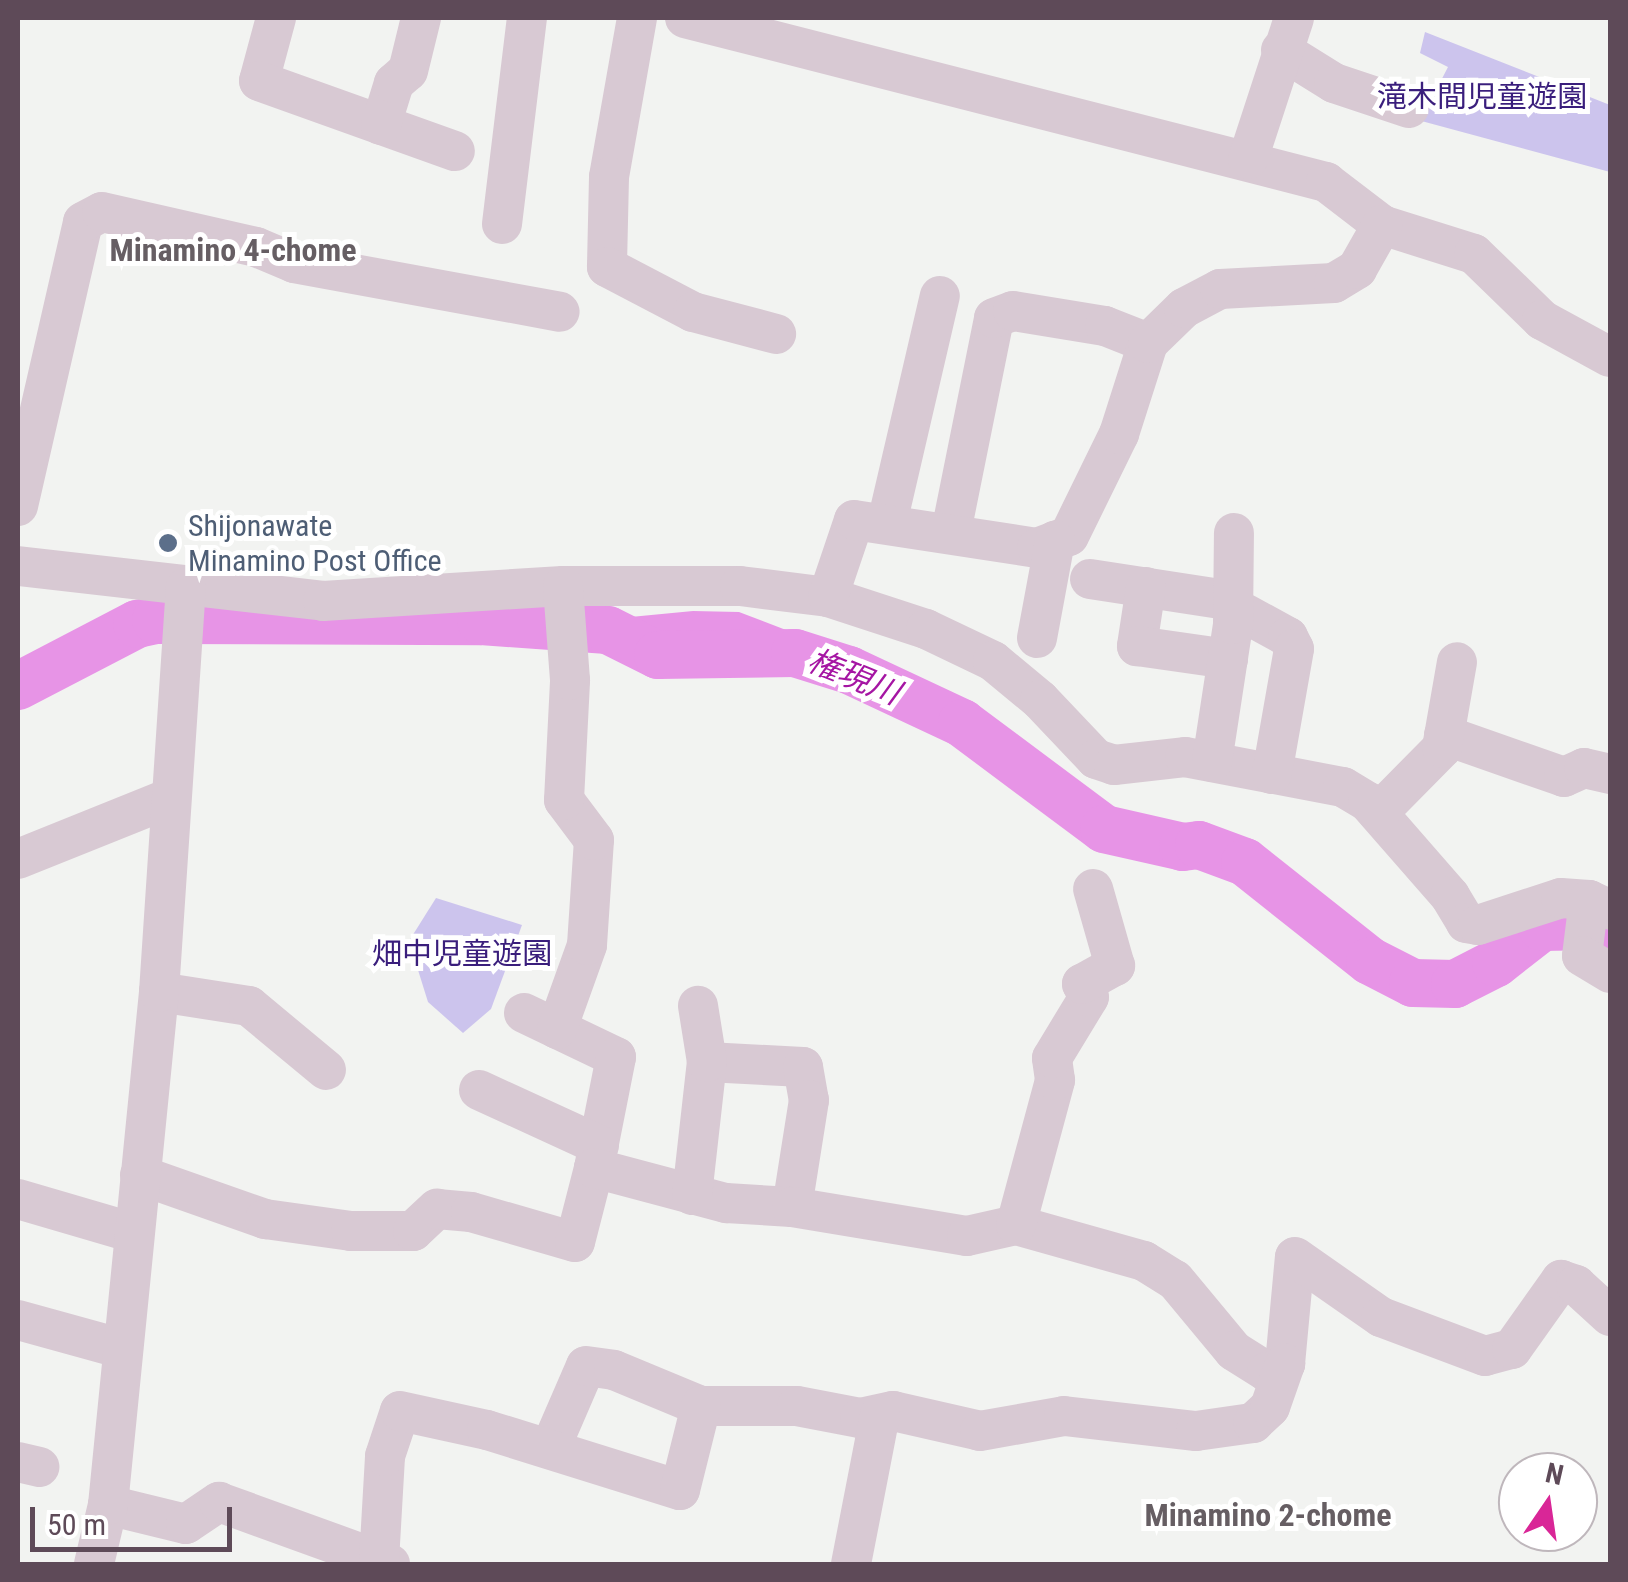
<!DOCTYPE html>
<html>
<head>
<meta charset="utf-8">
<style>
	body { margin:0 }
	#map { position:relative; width:1628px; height:1582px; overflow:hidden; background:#f2f3f1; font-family:"Roboto Condensed","Noto Sans JP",sans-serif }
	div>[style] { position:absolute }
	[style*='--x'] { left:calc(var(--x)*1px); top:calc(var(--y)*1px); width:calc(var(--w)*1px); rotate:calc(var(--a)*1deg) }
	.green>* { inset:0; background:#ccc4ed }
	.water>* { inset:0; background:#e794e6 }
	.river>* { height:48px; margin:-24px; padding:0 24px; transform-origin:24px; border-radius:24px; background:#e794e6 }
	.minor>* { height:40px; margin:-20px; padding:0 20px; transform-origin:20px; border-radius:20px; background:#d8c9d3 }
	.dots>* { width:28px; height:28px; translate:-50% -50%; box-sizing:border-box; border:5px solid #fff; border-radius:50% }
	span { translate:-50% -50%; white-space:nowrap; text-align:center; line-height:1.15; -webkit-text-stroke:10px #fff; paint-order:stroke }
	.park-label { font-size:30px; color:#3a1e7c }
	.service-label { font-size:30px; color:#4e5e75 }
	.left { translate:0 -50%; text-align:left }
	.neighbourhood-label { font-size:32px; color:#665e63; font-weight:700 }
	.water-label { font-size:32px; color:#a516a3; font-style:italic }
	.frame { position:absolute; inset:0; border:20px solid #5e4a58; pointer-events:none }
	.north { position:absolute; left:1498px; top:1452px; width:100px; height:100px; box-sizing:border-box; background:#fff; border:2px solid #bfb7bc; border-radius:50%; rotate:13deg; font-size:28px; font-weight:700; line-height:40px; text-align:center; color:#5e4a58 }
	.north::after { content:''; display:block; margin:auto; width:35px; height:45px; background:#d92697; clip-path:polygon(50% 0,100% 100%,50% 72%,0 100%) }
	.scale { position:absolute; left:30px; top:1507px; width:202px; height:45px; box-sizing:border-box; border:5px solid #5e4a58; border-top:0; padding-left:12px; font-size:30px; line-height:35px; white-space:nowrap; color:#5e4a58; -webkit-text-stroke:8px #fff; paint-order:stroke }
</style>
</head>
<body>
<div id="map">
	<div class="green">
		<i style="clip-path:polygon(1425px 32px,1610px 105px,1610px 172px,1414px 119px,1433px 96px,1448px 67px,1420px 53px)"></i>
		<i style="clip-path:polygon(436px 898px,522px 925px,491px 1009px,463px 1033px,428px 1002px,409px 941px)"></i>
	</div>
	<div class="water">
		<i style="clip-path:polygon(693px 611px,739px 612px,799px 635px,799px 662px,644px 659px,618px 641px,620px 618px)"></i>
	</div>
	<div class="river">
		<i style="--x:18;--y:686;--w:134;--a:-27.5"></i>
		<i style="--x:137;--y:624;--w:19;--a:-12"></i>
		<i style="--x:156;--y:620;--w:325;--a:0.2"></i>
		<i style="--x:481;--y:621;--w:127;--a:4.1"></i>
		<i style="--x:608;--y:630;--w:56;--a:26.6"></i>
		<i style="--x:658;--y:655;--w:137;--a:-0.8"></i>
		<i style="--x:795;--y:653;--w:57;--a:17.5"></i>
		<i style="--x:849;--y:670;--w:125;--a:25.1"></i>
		<i style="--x:962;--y:723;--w:177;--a:36.7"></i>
		<i style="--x:1104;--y:829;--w:81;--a:12.8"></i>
		<i style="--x:1183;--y:847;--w:16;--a:-7"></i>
		<i style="--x:1199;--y:845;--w:49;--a:20.3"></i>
		<i style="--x:1245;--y:862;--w:159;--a:38.4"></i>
		<i style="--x:1370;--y:961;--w:48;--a:27.1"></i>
		<i style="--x:1413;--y:983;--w:42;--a:1.4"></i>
		<i style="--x:1455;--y:984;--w:46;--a:-27.1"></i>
		<i style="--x:1496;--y:963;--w:58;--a:-38"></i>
		<i style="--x:1542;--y:927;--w:57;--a:-1"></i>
		<i style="--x:1599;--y:926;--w:12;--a:20"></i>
	</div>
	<div class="minor">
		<i style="--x:276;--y:18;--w:65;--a:105.1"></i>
		<i style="--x:259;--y:81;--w:208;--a:19.7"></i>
		<i style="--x:637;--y:18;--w:161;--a:100"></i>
		<i style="--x:609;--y:177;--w:90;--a:91.3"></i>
		<i style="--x:607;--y:267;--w:97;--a:27.6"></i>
		<i style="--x:693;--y:312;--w:86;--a:14.8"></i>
		<i style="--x:685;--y:18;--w:662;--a:14.35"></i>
		<i style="--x:1326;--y:182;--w:71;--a:37.5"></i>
		<i style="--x:1382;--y:225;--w:96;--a:17.5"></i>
		<i style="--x:1474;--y:254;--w:95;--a:44.1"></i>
		<i style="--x:1542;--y:320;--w:77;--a:28.6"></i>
		<i style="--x:1281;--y:50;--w:62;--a:31.9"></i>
		<i style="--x:1334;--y:83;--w:79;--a:18.4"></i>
		<i style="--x:381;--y:125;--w:44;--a:-72.8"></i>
		<i style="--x:394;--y:83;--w:18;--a:-41"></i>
		<i style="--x:408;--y:71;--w:55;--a:-76.2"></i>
		<i style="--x:1248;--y:159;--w:148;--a:-71.9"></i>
		<i style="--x:502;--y:224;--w:208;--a:-83.1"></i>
		<i style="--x:18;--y:506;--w:291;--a:-77.1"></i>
		<i style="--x:83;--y:222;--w:21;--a:-28"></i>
		<i style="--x:102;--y:212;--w:158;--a:12.8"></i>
		<i style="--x:256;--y:247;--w:41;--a:22.8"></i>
		<i style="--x:294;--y:263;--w:270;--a:10.4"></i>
		<i style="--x:887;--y:523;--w:233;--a:-76.9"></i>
		<i style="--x:951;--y:532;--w:218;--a:-78.6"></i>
		<i style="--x:994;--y:318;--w:20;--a:-20"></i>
		<i style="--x:1013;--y:311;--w:93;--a:9.3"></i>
		<i style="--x:1105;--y:326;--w:46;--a:21.6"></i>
		<i style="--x:18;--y:566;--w:307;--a:6.5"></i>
		<i style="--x:323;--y:601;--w:240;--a:-3.6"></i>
		<i style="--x:563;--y:586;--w:177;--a:0"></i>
		<i style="--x:740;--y:586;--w:89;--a:7.1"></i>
		<i style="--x:828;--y:597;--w:103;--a:18.1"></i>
		<i style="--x:926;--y:629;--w:74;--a:25.5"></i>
		<i style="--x:993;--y:661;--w:61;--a:39.7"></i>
		<i style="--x:1040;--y:700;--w:81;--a:46.5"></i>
		<i style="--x:1096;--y:759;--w:19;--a:18"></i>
		<i style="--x:1114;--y:765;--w:71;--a:-6.4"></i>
		<i style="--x:1185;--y:757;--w:161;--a:10.8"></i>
		<i style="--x:1343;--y:787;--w:29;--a:31"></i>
		<i style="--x:1368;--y:802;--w:125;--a:48.9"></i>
		<i style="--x:1450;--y:896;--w:31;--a:59"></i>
		<i style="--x:1466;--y:923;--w:12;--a:9"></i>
		<i style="--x:1478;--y:925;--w:87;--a:-18"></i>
		<i style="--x:1561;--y:898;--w:28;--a:4"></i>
		<i style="--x:1589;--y:900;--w:23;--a:25"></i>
		<i style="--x:1090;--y:579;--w:145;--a:8.7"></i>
		<i style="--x:1146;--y:587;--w:60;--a:98.7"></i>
		<i style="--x:1137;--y:646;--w:92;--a:8.1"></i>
		<i style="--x:828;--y:597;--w:81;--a:-71.3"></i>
		<i style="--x:854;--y:520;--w:185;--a:8.7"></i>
		<i style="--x:1037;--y:548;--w:34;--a:-21"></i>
		<i style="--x:1069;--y:536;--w:114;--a:-63.9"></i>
		<i style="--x:1119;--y:434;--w:96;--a:-72.3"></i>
		<i style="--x:1148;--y:343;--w:50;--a:-44.2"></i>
		<i style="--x:1184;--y:308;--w:41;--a:-27.8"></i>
		<i style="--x:1220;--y:289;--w:114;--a:-3"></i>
		<i style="--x:1334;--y:283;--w:27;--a:-31"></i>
		<i style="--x:1357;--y:269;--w:51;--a:-60.4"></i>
		<i style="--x:1246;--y:614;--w:48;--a:28.7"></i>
		<i style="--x:1288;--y:637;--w:13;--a:63"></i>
		<i style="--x:1294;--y:649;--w:127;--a:100"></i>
		<i style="--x:1037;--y:638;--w:99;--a:-79.5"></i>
		<i style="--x:1444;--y:735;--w:127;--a:19.3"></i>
		<i style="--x:1564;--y:777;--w:22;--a:-24"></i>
		<i style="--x:1584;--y:768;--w:27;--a:13"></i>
		<i style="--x:1212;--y:762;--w:140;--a:-81.3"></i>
		<i style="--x:1233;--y:624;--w:91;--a:-89.4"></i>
		<i style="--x:1378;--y:813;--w:91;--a:-45.4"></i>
		<i style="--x:1442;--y:748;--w:87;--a:-80.1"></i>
		<i style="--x:18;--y:859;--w:164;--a:-21.9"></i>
		<i style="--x:1589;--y:900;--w:56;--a:97.1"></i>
		<i style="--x:1582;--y:956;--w:33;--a:31"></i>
		<i style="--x:159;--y:992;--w:91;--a:8.8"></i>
		<i style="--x:249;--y:1006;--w:100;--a:39.7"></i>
		<i style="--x:524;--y:1013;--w:102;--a:25.6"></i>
		<i style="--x:616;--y:1057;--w:113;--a:101.2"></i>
		<i style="--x:557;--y:1029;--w:89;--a:-70.3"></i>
		<i style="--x:587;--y:945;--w:105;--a:-86.2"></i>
		<i style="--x:594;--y:840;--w:50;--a:-126.9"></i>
		<i style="--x:564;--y:800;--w:120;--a:-87.1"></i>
		<i style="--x:570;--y:680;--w:94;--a:-94.3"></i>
		<i style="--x:707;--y:1062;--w:96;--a:3"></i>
		<i style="--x:803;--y:1067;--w:34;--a:80"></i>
		<i style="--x:809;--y:1100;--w:108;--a:99"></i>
		<i style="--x:479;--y:1090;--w:132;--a:24.6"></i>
		<i style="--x:140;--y:1175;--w:133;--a:19.4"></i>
		<i style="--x:265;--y:1219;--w:87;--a:7.9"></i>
		<i style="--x:351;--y:1231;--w:62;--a:0"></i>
		<i style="--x:413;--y:1231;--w:33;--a:-43"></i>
		<i style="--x:437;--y:1209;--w:34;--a:5"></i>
		<i style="--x:471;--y:1212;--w:108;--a:16.1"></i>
		<i style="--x:575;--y:1242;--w:76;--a:-75.6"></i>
		<i style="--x:594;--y:1168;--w:137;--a:14.9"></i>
		<i style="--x:726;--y:1203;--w:66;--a:3.5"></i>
		<i style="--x:792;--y:1207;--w:177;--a:9.4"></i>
		<i style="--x:967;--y:1236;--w:50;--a:-12.7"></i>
		<i style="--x:1016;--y:1225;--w:133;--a:15.7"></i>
		<i style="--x:1144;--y:1261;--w:36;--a:32"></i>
		<i style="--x:1175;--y:1280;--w:92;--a:50.3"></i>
		<i style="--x:1234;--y:1351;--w:39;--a:32"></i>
		<i style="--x:1267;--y:1372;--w:20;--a:-24"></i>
		<i style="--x:1285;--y:1364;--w:107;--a:-84.7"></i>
		<i style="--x:692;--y:1195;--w:134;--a:-83.6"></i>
		<i style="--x:707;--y:1062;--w:57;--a:-99.1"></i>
		<i style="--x:18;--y:1199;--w:121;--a:16.3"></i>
		<i style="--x:1016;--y:1225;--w:150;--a:-74.9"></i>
		<i style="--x:1055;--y:1080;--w:22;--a:-98"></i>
		<i style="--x:1052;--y:1058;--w:71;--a:-58.8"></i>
		<i style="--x:1089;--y:997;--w:15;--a:-118"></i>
		<i style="--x:1082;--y:984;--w:38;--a:-29"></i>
		<i style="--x:1115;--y:966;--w:80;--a:-105.9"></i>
		<i style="--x:1295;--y:1257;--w:105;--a:34.9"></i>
		<i style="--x:1381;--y:1317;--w:111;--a:20.6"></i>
		<i style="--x:1485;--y:1356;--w:28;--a:-15"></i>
		<i style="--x:1512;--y:1349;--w:85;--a:-54.6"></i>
		<i style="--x:1561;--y:1280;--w:16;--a:18"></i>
		<i style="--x:1576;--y:1285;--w:46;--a:42.4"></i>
		<i style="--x:18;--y:1320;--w:109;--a:15.4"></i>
		<i style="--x:550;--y:1449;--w:90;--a:-66.6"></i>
		<i style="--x:586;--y:1366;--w:28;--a:8"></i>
		<i style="--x:614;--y:1370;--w:94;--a:22.5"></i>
		<i style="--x:701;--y:1406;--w:96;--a:0"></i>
		<i style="--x:797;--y:1406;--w:64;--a:10.8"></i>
		<i style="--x:860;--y:1418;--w:34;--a:-12"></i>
		<i style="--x:893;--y:1411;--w:89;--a:12.9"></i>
		<i style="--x:980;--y:1431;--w:85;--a:-10.1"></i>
		<i style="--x:1064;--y:1416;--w:133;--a:6.5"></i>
		<i style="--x:1196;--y:1431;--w:58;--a:-8"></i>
		<i style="--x:1253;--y:1423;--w:23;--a:-43"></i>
		<i style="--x:1270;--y:1407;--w:46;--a:-70.8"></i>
		<i style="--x:18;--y:1462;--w:22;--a:13"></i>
		<i style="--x:108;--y:1505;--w:80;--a:13.7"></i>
		<i style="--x:186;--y:1524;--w:40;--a:-34"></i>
		<i style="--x:219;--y:1502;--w:182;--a:19.9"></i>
		<i style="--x:379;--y:1561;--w:105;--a:-86.7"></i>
		<i style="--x:385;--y:1456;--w:47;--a:-71.6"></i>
		<i style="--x:400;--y:1411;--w:89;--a:12.3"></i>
		<i style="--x:487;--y:1430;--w:202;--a:17.3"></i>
		<i style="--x:680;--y:1490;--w:87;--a:-76"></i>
		<i style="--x:94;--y:1564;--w:61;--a:-76.7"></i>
		<i style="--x:108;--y:1505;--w:516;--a:-84.32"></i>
		<i style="--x:159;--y:992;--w:405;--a:-86.2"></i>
		<i style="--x:851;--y:1564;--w:152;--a:-79"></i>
	</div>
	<div class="dots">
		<i style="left:168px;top:543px;background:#5c6f8a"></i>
	</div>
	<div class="park-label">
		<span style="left:1482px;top:97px">滝木間児童遊園</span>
		<span style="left:462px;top:954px">畑中児童遊園</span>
	</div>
	<div class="service-label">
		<span class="left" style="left:188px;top:543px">Shijonawate<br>Minamino Post Office</span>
	</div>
	<div class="neighbourhood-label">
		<span style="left:233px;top:250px">Minamino 4-chome</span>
		<span style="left:1268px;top:1515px">Minamino 2-chome</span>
	</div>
	<div class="water-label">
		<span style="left:854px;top:677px;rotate:22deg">権現川</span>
	</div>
	<div class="frame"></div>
	<div class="north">N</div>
	<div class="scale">50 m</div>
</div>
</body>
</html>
